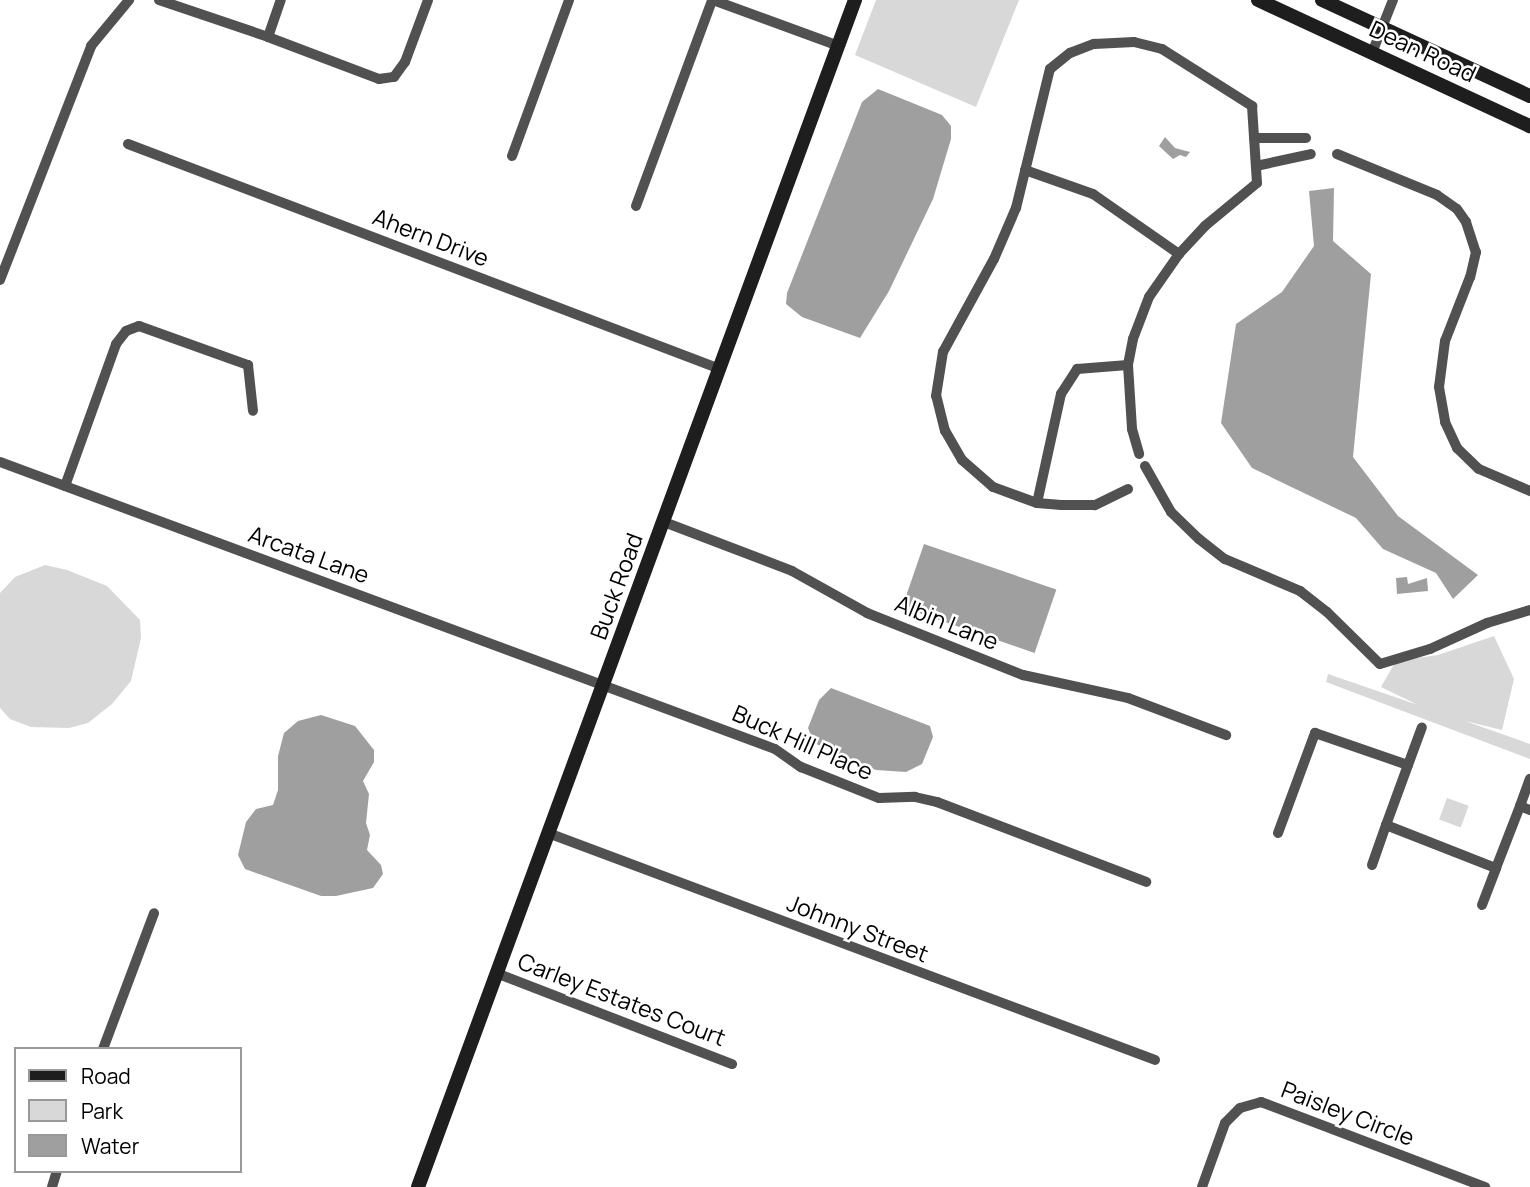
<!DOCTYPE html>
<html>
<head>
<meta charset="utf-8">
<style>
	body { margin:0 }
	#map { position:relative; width:1530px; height:1187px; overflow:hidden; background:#fff; font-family:Manrope,sans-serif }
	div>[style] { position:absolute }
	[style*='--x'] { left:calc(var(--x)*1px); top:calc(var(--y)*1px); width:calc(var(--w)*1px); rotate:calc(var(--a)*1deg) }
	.green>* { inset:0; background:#d8d8d8; transform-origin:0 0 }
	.water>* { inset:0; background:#9f9f9f; transform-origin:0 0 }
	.street>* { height:10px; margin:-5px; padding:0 5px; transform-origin:5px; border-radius:5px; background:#515151 }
	.secondary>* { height:14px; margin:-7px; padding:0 7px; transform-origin:7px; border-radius:7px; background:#1e1e1e }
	span { translate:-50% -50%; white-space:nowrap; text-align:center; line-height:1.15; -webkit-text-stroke:5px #fff; paint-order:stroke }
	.street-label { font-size:23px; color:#000 }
	.legend { position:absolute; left:14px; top:1047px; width:228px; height:126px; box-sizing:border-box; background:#fff; border:2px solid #999; margin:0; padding:9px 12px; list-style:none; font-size:21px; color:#000 }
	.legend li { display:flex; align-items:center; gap:14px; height:35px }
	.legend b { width:35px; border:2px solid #999 }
</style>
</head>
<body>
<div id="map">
	<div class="green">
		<i style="clip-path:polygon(876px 0,1019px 0,976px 107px,855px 55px)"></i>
		<i style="clip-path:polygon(45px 565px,67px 570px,107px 586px,140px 620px,141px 638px,131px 681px,112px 704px,88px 723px,69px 728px,31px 727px,10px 719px,0 708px,0 593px,15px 577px)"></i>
		<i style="clip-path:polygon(1494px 636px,1514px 679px,1502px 730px,1465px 721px,1530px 744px,1530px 759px,1326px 682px,1328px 674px,1418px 705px,1381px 687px,1396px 661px,1438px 655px)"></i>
		<i style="left:1447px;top:798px;width:23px;height:23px;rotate:20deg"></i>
	</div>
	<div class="water">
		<i style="clip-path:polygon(878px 89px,942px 115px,951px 126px,951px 139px,933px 199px,889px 291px,860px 338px,802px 317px,786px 304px,787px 293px,862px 102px)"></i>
		<i style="clip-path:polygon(1165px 137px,1175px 148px,1190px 152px,1186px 157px,1180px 155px,1173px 159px,1159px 146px)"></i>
		<i style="clip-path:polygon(1334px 188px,1333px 241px,1371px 274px,1353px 457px,1398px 516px,1478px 575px,1453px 599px,1436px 573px,1383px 549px,1356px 518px,1252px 468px,1221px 423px,1236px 324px,1282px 292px,1314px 246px,1309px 191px)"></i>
		<i style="left:924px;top:544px;width:140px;height:67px;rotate:19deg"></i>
		<i style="clip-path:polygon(1407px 577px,1408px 584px,1427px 578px,1428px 591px,1397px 594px,1396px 578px)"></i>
		<i style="clip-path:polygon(831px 688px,930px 726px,933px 737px,922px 764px,906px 772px,876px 770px,814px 743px,808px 728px,819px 700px)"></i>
		<i style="clip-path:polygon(321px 715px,355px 726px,374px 750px,374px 762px,363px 781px,369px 794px,366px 823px,370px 835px,367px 850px,381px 865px,383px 874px,373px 888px,336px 896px,321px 896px,245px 869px,238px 855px,246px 822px,256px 809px,273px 805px,278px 790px,278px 756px,284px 733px,298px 721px)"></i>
	</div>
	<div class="street">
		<i style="--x:159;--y:0;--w:115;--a:18.7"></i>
		<i style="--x:268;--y:37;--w:119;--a:20.7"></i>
		<i style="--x:379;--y:79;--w:15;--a:-8"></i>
		<i style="--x:394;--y:77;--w:19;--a:-54"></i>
		<i style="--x:405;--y:62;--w:66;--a:-69.6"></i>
		<i style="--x:713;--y:0;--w:134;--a:20.1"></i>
		<i style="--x:268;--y:37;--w:39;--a:-71"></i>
		<i style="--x:1372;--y:53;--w:57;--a:-68.4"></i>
		<i style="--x:1254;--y:138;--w:52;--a:0"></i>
		<i style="--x:128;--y:144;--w:633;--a:20.81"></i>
		<i style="--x:1337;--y:154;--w:108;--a:22.3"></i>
		<i style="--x:1437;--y:195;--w:24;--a:35"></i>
		<i style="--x:1457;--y:209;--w:16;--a:55"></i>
		<i style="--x:1466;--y:222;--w:32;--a:72"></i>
		<i style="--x:1476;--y:252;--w:26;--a:103"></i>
		<i style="--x:1470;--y:277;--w:69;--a:111.3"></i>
		<i style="--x:1445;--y:341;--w:46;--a:97.4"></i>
		<i style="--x:1439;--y:387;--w:36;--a:80"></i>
		<i style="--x:1445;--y:422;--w:29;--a:65"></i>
		<i style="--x:1457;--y:448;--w:30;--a:44"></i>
		<i style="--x:1479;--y:469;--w:56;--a:23.3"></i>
		<i style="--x:512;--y:156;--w:166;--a:-69.9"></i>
		<i style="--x:1256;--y:166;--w:56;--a:-12.3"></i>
		<i style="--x:1025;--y:170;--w:72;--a:19.4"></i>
		<i style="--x:1093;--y:194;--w:105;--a:34.9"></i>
		<i style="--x:636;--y:206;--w:220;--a:-69.7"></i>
		<i style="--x:0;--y:280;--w:251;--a:-68.7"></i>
		<i style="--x:91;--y:46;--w:60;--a:-50.4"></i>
		<i style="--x:0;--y:462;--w:826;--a:20.32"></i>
		<i style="--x:775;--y:749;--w:32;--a:35"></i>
		<i style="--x:801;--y:767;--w:84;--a:21.7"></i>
		<i style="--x:879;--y:798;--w:36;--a:-2"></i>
		<i style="--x:915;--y:797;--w:23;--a:13"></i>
		<i style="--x:937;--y:802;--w:224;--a:20.9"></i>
		<i style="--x:1145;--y:466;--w:53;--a:60.5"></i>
		<i style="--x:1171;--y:512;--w:39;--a:44"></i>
		<i style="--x:1199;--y:539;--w:33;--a:38"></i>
		<i style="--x:1225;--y:559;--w:82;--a:23.1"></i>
		<i style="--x:1300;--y:591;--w:34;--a:38"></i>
		<i style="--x:1327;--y:612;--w:74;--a:44.5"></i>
		<i style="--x:1380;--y:664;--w:52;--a:-16.7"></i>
		<i style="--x:1430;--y:649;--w:63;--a:-24.5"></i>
		<i style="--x:1487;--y:623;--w:45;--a:-16.8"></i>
		<i style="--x:65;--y:486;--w:151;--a:-70.2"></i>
		<i style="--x:116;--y:344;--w:16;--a:-52"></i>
		<i style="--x:126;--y:331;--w:14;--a:-21"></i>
		<i style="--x:139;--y:326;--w:116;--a:19.7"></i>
		<i style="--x:248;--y:365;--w:46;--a:83.8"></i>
		<i style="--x:1128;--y:489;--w:37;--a:154"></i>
		<i style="--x:1095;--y:505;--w:34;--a:180"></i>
		<i style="--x:1061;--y:505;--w:24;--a:-175"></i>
		<i style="--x:1037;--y:503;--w:47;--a:-160"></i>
		<i style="--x:993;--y:487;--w:41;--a:-138.9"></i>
		<i style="--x:962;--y:460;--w:34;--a:-120"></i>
		<i style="--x:945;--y:431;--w:36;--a:-104"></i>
		<i style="--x:936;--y:396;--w:45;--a:-81"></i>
		<i style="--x:943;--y:352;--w:106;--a:-61.3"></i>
		<i style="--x:994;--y:259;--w:56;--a:-66.7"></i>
		<i style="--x:1016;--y:208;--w:143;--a:-76.3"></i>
		<i style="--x:1050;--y:69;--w:26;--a:-39"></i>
		<i style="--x:1070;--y:53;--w:26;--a:-21"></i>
		<i style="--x:1094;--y:44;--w:40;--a:-2.9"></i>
		<i style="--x:1134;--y:42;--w:29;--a:14"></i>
		<i style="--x:1162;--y:49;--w:107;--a:32.3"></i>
		<i style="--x:1252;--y:106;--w:77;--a:86.3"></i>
		<i style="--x:1257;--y:183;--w:67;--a:140.4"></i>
		<i style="--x:1205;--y:226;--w:38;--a:133"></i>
		<i style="--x:1179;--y:254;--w:52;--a:124.9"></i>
		<i style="--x:1149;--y:297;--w:45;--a:110.9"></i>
		<i style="--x:1133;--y:339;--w:26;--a:101"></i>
		<i style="--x:1128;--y:365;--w:64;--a:86.4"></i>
		<i style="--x:1132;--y:429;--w:26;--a:74"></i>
		<i style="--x:1037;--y:503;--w:112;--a:-77.6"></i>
		<i style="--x:1061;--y:394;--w:30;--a:-57"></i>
		<i style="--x:1077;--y:369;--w:51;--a:-4.5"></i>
		<i style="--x:664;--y:522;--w:137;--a:20.9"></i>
		<i style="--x:792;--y:571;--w:86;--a:29.2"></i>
		<i style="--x:867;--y:613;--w:168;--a:21.7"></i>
		<i style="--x:1023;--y:675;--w:107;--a:12.4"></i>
		<i style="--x:1128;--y:698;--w:105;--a:20.7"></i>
		<i style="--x:1408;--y:765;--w:40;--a:-69.8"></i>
		<i style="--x:1520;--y:806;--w:29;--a:-70"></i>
		<i style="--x:548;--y:833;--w:648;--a:20.5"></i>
		<i style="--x:1278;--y:833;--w:107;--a:-69.7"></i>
		<i style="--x:1315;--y:733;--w:98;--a:19"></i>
		<i style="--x:1408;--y:765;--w:64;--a:110.1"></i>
		<i style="--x:1386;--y:825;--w:118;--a:21.4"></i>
		<i style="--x:1496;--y:868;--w:66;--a:-68.8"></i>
		<i style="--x:1520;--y:806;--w:11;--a:22"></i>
		<i style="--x:1372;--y:865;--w:42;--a:-70.7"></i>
		<i style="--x:1482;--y:905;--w:40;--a:-69"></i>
		<i style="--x:496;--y:973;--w:253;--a:21.1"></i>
		<i style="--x:103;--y:1049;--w:145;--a:-69.4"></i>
		<i style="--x:52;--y:1187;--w:17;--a:-73"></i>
		<i style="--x:1202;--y:1187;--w:68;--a:-70.2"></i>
		<i style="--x:1225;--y:1123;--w:21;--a:-45"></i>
		<i style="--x:1240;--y:1108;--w:22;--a:-16"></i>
		<i style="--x:1261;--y:1102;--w:240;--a:20.8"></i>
	</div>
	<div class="secondary">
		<i style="--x:1258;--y:0;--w:300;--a:24.9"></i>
		<i style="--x:1322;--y:0;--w:229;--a:24.8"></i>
		<i style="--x:418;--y:1187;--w:1265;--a:-69.79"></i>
	</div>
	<div class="street-label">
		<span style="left:1423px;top:51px;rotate:25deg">Dean Road</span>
		<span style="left:431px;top:237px;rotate:21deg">Ahern Drive</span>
		<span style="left:309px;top:554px;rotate:20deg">Arcata Lane</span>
		<span style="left:616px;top:586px;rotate:-70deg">Buck Road</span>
		<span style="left:947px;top:622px;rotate:22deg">Albin Lane</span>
		<span style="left:803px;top:742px;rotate:24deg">Buck Hill Place</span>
		<span style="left:858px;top:928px;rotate:21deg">Johnny Street</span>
		<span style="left:622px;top:999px;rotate:21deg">Carley Estates Court</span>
		<span style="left:1348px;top:1113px;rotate:21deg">Paisley Circle</span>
	</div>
	<ul class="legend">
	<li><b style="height:9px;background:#1e1e1e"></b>Road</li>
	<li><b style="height:19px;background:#d8d8d8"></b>Park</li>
	<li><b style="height:19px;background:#9f9f9f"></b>Water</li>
	</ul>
</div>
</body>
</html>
